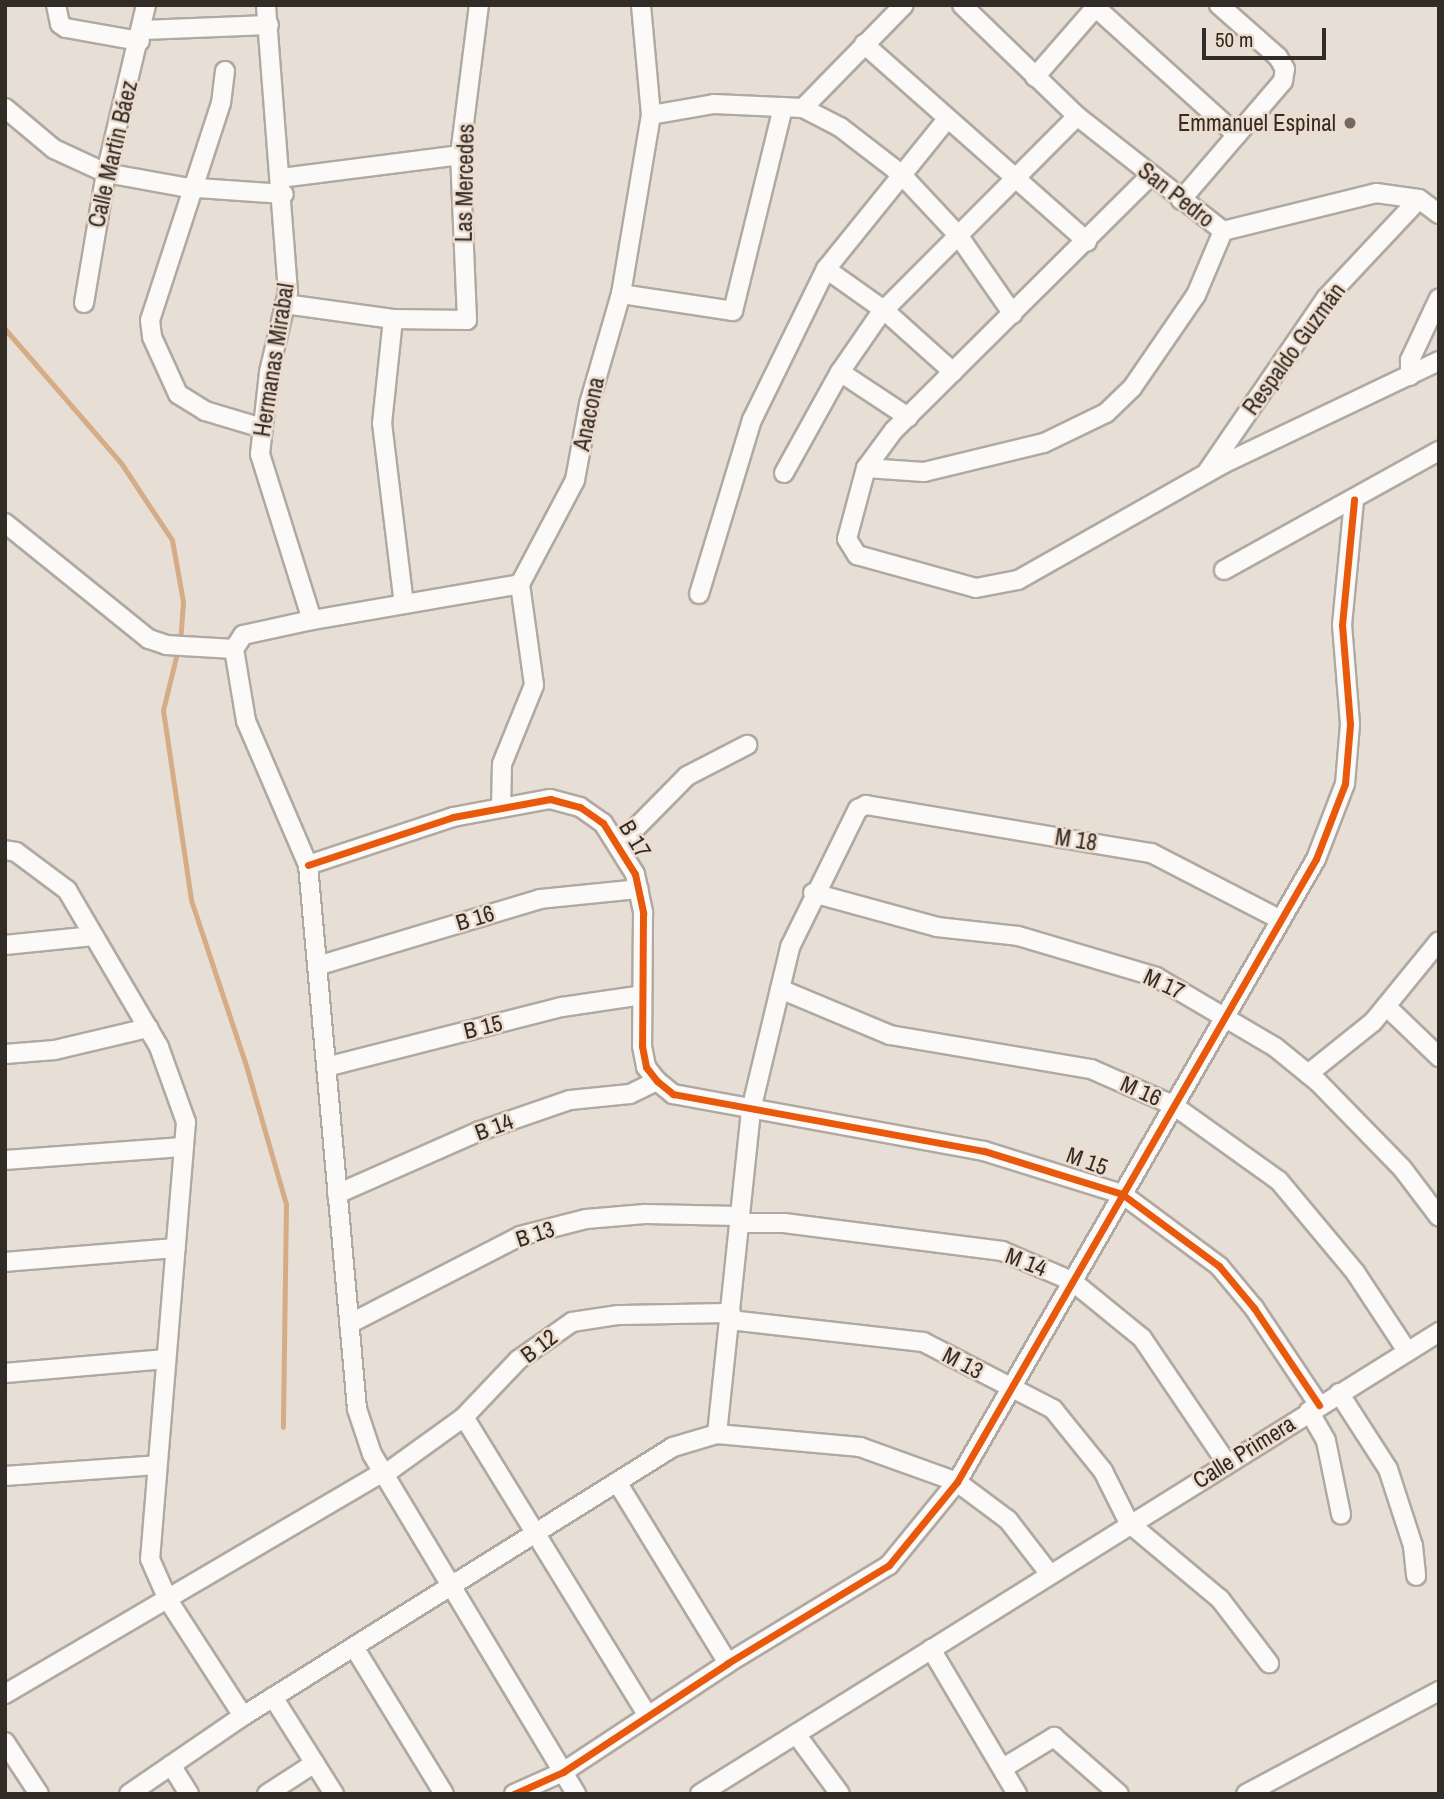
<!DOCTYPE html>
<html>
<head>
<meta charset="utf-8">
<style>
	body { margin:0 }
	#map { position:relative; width:1444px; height:1799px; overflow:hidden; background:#e7ded5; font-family:"Archivo Narrow",sans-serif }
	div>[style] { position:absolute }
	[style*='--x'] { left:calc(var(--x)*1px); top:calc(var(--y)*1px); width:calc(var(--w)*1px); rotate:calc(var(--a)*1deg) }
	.stream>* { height:5px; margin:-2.5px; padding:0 2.5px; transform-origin:2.5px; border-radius:2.5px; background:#d6ac86 }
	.roads { filter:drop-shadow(2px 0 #b0a9a2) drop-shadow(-2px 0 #b0a9a2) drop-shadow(0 2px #b0a9a2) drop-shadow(0 -2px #b0a9a2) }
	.minor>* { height:18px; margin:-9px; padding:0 9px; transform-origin:9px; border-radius:9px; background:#fbfaf9 }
	.cycleway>* { height:7px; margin:-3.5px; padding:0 3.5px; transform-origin:3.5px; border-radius:3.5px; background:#e8590c }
	.dots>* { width:19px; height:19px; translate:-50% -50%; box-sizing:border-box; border:4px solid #eeddce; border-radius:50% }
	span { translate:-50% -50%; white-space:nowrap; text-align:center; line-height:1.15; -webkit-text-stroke:5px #eeddce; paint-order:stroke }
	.poi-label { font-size:23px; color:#322c26 }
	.right { translate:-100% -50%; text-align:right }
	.street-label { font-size:23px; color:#322c26 }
	.frame { position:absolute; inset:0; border:7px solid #322c26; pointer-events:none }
	.scale { position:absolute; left:1202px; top:28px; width:124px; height:32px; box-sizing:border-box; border:4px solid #322c26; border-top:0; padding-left:9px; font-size:21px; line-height:24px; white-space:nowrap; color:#322c26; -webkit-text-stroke:5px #eeddce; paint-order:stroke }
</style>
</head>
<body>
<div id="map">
	<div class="stream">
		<i style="--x:5;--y:329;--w:177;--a:49.1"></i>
		<i style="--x:121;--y:463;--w:92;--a:56.5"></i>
		<i style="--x:172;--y:540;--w:63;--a:79.9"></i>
		<i style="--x:183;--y:602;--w:41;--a:94.2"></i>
		<i style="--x:177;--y:653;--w:59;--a:103.8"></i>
		<i style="--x:163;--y:710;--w:192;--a:81.6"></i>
		<i style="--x:191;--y:900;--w:171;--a:71.6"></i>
		<i style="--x:245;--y:1062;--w:148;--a:73.9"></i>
		<i style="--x:286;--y:1204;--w:223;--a:90.8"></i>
	</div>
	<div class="roads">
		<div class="minor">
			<i style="--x:56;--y:5;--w:19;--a:78"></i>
			<i style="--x:60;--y:24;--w:7;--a:34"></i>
			<i style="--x:66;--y:28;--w:75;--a:10"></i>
			<i style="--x:962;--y:5;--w:160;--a:44"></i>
			<i style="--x:1077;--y:116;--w:186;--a:38.2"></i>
			<i style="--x:1223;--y:231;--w:158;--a:-13.9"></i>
			<i style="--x:1376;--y:193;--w:43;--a:7.9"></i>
			<i style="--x:1419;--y:199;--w:25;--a:37"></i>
			<i style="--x:1093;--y:5;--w:194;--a:42.1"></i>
			<i style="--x:143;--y:30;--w:126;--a:-2.3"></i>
			<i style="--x:864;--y:44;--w:298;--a:41.5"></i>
			<i style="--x:225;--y:71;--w:32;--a:97"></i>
			<i style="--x:221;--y:103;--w:228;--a:108.1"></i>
			<i style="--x:150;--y:320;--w:17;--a:83"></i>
			<i style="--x:152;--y:337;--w:63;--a:65.5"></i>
			<i style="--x:178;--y:394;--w:32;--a:32"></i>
			<i style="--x:205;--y:411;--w:59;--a:16.6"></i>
			<i style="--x:1035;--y:77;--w:91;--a:-49"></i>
			<i style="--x:5;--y:108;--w:64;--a:39.9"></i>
			<i style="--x:54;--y:149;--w:57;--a:24.8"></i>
			<i style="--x:106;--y:173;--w:78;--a:10.3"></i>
			<i style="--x:183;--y:187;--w:101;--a:4"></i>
			<i style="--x:803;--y:108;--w:144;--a:-45.6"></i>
			<i style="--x:651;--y:115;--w:64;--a:-9.9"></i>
			<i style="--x:714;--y:104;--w:89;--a:2.6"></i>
			<i style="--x:803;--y:108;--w:42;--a:27.2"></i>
			<i style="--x:840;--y:127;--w:76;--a:37.5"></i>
			<i style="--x:900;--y:173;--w:85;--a:46.9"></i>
			<i style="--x:958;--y:235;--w:96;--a:55.2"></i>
			<i style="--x:1150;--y:176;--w:361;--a:135.2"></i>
			<i style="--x:894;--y:430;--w:47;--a:126.4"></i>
			<i style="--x:866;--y:468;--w:73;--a:105"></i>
			<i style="--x:847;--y:539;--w:19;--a:58"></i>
			<i style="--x:857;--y:555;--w:123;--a:15.5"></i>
			<i style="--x:976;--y:588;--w:43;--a:-10.8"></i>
			<i style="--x:1018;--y:580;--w:236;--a:-29.5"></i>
			<i style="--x:1223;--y:464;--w:239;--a:-25.5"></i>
			<i style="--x:281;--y:178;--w:180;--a:-7.3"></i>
			<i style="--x:1181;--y:200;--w:157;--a:-49.4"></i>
			<i style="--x:1283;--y:81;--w:12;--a:-81"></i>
			<i style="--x:1285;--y:69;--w:14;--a:-120"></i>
			<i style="--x:1278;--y:57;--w:79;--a:-138.6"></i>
			<i style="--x:826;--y:269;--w:71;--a:35.3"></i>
			<i style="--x:884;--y:310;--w:93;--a:41.9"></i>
			<i style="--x:621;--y:294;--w:113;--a:8.6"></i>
			<i style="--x:733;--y:311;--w:210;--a:-76.2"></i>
			<i style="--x:84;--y:303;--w:132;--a:-80.4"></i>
			<i style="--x:106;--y:173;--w:173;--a:-76.6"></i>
			<i style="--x:285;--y:304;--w:109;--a:7.9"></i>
			<i style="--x:393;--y:319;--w:74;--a:0.8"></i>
			<i style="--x:467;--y:320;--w:165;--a:-92.4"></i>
			<i style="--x:460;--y:155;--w:151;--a:-82.8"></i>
			<i style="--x:393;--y:319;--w:105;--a:96"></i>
			<i style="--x:382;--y:423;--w:182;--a:83.1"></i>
			<i style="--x:840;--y:372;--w:82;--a:33.5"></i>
			<i style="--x:1410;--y:376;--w:16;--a:-90"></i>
			<i style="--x:1410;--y:360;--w:68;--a:-64.9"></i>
			<i style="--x:866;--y:468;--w:58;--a:3.9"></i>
			<i style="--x:924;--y:472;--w:123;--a:-13.6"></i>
			<i style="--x:1044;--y:443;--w:69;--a:-25.8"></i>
			<i style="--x:1106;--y:413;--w:36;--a:-44"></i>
			<i style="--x:1132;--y:388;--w:113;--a:-55.5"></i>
			<i style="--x:1196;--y:295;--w:69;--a:-67.1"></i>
			<i style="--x:1207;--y:472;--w:212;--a:-55.6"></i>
			<i style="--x:1327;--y:297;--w:134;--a:-46.8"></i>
			<i style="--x:784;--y:473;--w:115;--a:-61"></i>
			<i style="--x:840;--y:372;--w:70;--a:-55.4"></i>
			<i style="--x:880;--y:314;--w:279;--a:-45.1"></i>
			<i style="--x:5;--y:523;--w:185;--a:38.9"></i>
			<i style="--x:149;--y:639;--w:18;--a:19"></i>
			<i style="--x:166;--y:645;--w:68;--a:3.4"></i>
			<i style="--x:1224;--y:570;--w:246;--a:-29"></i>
			<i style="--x:699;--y:594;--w:182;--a:-73.1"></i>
			<i style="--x:752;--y:420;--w:168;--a:-63.9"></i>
			<i style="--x:826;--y:269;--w:193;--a:-51.1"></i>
			<i style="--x:312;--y:620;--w:211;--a:-9.8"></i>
			<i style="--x:234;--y:649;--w:73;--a:80.5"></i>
			<i style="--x:246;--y:721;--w:157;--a:66.7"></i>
			<i style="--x:308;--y:865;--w:546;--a:84.85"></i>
			<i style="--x:357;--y:1409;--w:47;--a:71.6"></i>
			<i style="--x:372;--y:1454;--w:397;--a:59"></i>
			<i style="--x:234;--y:649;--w:17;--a:-57"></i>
			<i style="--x:243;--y:635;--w:71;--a:-12.3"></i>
			<i style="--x:312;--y:620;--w:174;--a:-107.4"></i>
			<i style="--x:260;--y:454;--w:82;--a:-83.7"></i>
			<i style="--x:269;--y:372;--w:82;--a:-76.6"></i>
			<i style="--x:288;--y:292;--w:288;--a:-94.4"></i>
			<i style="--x:501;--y:808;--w:44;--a:-88.7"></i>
			<i style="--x:502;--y:764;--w:85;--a:-67.9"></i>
			<i style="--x:534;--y:685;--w:102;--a:-97.9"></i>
			<i style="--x:520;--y:584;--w:118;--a:-62.1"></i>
			<i style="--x:575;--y:480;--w:77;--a:-79.6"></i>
			<i style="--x:589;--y:404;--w:115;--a:-73.8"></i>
			<i style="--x:621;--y:294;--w:181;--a:-80.5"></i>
			<i style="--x:651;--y:115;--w:110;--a:-95.2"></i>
			<i style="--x:619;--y:845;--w:97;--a:-45.4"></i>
			<i style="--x:687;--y:776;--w:68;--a:-27.3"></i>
			<i style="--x:5;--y:850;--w:11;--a:10"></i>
			<i style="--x:16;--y:852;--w:64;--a:36.7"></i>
			<i style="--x:67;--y:890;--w:182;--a:59.6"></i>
			<i style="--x:159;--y:1047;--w:80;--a:70.2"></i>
			<i style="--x:186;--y:1122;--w:438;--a:94.7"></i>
			<i style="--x:150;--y:1559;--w:45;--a:66.3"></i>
			<i style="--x:168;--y:1600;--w:138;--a:57.1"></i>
			<i style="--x:308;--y:865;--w:153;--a:-18.3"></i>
			<i style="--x:453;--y:817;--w:99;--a:-10.5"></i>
			<i style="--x:550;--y:799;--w:31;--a:15"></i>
			<i style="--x:580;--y:807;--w:28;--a:35"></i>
			<i style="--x:603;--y:823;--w:60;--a:57.9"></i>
			<i style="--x:635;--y:874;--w:40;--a:78"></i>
			<i style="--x:643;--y:913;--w:133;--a:90.4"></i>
			<i style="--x:642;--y:1046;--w:21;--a:79"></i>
			<i style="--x:646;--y:1067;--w:18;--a:52"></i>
			<i style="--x:657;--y:1081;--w:21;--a:39"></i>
			<i style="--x:673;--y:1094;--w:316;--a:10.4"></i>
			<i style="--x:984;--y:1151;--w:145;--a:17.3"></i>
			<i style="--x:1122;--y:1194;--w:121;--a:36.6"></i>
			<i style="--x:1219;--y:1266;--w:55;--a:50.2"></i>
			<i style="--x:1254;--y:1308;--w:117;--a:56.2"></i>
			<i style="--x:813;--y:893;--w:129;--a:15.3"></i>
			<i style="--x:937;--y:927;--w:81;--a:6.3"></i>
			<i style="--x:1018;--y:936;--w:144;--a:16.5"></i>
			<i style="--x:1156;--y:977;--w:138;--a:30.5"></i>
			<i style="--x:1275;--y:1047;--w:55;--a:39.1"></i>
			<i style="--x:1318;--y:1082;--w:120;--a:45.7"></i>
			<i style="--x:1402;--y:1168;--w:61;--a:52.9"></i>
			<i style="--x:5;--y:945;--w:89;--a:-5.8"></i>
			<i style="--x:317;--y:966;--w:233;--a:-16.7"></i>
			<i style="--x:540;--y:899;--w:99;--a:-5.8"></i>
			<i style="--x:780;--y:989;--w:119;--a:22.7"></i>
			<i style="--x:890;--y:1035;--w:204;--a:9.6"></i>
			<i style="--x:1091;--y:1069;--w:90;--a:23.7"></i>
			<i style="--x:1173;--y:1105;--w:130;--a:35.6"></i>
			<i style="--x:1279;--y:1181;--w:119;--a:50.1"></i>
			<i style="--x:1355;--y:1272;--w:95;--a:56.6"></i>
			<i style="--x:1386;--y:1006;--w:74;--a:43.9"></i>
			<i style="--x:5;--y:1054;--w:50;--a:-4.6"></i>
			<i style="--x:55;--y:1050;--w:96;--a:-13.3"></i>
			<i style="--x:326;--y:1067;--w:244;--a:-14.3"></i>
			<i style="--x:562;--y:1007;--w:81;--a:-8.5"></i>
			<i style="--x:1308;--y:1074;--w:83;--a:-38.7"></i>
			<i style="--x:1373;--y:1022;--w:104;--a:-50.8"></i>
			<i style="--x:5;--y:1160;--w:179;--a:-4.2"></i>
			<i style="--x:337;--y:1194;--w:156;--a:-23.8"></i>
			<i style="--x:480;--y:1131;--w:95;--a:-19"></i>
			<i style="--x:570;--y:1100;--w:60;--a:-5.7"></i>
			<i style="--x:630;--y:1094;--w:30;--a:-26"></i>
			<i style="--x:740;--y:1223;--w:44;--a:0"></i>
			<i style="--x:784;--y:1223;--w:220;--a:7.3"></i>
			<i style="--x:1002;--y:1251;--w:76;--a:23.2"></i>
			<i style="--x:1072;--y:1281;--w:90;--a:39.2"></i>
			<i style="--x:1142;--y:1338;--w:150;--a:55.9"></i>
			<i style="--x:5;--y:1262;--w:171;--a:-4.7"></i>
			<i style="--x:730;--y:1320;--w:194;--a:6.5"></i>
			<i style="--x:923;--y:1342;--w:146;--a:27.3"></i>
			<i style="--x:1053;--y:1409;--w:80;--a:51.1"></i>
			<i style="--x:1103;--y:1471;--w:58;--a:63.4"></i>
			<i style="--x:1129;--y:1523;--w:119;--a:39.9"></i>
			<i style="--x:1220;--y:1599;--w:81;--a:52.6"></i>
			<i style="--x:349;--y:1324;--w:192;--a:-27.2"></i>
			<i style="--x:520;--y:1236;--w:68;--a:-14.4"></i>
			<i style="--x:586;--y:1219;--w:59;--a:-4.8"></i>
			<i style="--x:645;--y:1214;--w:95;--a:1.2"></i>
			<i style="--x:5;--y:1373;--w:161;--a:-5"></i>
			<i style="--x:1339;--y:1393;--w:90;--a:57.2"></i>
			<i style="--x:1388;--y:1469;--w:81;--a:72"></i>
			<i style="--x:1413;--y:1546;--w:30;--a:84"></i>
			<i style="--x:1309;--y:1411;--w:34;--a:60"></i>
			<i style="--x:1326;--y:1441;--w:75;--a:78.4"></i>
			<i style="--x:464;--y:1417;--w:350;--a:58.4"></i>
			<i style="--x:717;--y:1434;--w:326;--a:-84"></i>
			<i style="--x:751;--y:1110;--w:168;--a:-76.5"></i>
			<i style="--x:790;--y:947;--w:154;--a:-63.8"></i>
			<i style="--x:858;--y:809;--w:9;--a:-27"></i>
			<i style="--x:866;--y:805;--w:289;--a:9.6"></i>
			<i style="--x:1151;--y:853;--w:146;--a:27.3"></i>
			<i style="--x:385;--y:1474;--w:97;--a:-35.8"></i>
			<i style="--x:464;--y:1417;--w:79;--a:-46.5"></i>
			<i style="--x:518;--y:1360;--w:66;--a:-35.1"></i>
			<i style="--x:572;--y:1322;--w:47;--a:-8.7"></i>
			<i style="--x:618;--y:1315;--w:113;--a:-1"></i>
			<i style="--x:5;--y:1476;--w:152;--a:-4.1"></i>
			<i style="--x:617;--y:1482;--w:212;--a:58.5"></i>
			<i style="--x:354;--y:1647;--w:172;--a:58.5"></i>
			<i style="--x:931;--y:1649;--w:169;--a:59.3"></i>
			<i style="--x:5;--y:1694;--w:438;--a:-30.4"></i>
			<i style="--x:273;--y:1697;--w:115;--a:57.8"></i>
			<i style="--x:796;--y:1734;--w:74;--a:53.7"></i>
			<i style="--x:5;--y:1742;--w:62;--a:56.8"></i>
			<i style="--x:171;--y:1765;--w:34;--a:58"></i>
			<i style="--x:1003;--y:1768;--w:60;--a:-31.3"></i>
			<i style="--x:1054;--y:1737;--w:86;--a:41.2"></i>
			<i style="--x:129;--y:1794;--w:138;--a:-34.4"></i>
			<i style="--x:243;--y:1716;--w:507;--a:-32.03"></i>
			<i style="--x:673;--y:1447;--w:46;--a:-16.5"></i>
			<i style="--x:717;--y:1434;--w:144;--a:5.2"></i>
			<i style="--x:860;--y:1447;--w:103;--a:19.8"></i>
			<i style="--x:957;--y:1482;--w:64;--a:36.7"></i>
			<i style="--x:1008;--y:1520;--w:67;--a:52.3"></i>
			<i style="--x:267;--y:1794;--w:57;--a:-32.9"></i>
			<i style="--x:514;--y:1794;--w:54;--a:-24.2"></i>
			<i style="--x:563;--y:1772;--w:198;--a:-33.4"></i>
			<i style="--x:728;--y:1663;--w:188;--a:-31.3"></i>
			<i style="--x:889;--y:1565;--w:107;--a:-50.7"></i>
			<i style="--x:957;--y:1482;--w:719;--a:-60.05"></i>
			<i style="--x:1316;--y:859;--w:80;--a:-68.9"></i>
			<i style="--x:1345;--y:784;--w:60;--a:-85.2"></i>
			<i style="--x:1350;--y:724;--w:99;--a:-94.6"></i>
			<i style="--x:1342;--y:625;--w:126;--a:-84.5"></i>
			<i style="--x:700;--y:1794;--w:872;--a:-32.01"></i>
			<i style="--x:1246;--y:1794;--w:219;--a:-28.1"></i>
		</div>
	</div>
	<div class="cycleway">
		<i style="--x:308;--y:865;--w:153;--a:-18.3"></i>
		<i style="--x:453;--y:817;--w:99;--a:-10.5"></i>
		<i style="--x:550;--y:799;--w:31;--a:15"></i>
		<i style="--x:580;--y:807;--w:28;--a:35"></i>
		<i style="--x:603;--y:823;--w:60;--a:57.9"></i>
		<i style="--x:635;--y:874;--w:40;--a:78"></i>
		<i style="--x:643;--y:913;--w:133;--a:90.4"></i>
		<i style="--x:642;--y:1046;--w:21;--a:79"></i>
		<i style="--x:646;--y:1067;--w:18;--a:52"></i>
		<i style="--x:657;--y:1081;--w:21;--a:39"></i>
		<i style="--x:673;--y:1094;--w:316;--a:10.4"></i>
		<i style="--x:984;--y:1151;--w:145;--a:17.3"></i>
		<i style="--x:1122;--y:1194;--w:121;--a:36.6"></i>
		<i style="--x:1219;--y:1266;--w:55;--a:50.2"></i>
		<i style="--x:1254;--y:1308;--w:117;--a:56.2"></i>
		<i style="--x:514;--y:1794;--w:54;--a:-24.2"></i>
		<i style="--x:563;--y:1772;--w:198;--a:-33.4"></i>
		<i style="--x:728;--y:1663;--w:188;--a:-31.3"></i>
		<i style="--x:889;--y:1565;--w:107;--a:-50.7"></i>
		<i style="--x:957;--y:1482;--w:719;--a:-60.05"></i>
		<i style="--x:1316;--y:859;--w:80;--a:-68.9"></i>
		<i style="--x:1345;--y:784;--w:60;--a:-85.2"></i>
		<i style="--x:1350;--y:724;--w:99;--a:-94.6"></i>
		<i style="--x:1342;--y:625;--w:126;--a:-84.5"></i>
	</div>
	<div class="dots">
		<i style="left:1350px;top:123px;background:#716a63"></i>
	</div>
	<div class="poi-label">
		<span class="right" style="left:1336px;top:123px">Emmanuel Espinal</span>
	</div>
	<div class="street-label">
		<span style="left:113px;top:154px;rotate:-77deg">Calle Martin Báez</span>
		<span style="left:465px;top:183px;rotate:-89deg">Las Mercedes</span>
		<span style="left:1176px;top:195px;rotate:38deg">San Pedro</span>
		<span style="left:1294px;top:349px;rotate:-54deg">Respaldo Guzmán</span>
		<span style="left:274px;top:360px;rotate:-81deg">Hermanas Mirabal</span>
		<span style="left:589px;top:414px;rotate:-78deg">Anacona</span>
		<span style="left:635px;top:839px;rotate:59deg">B 17</span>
		<span style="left:1076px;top:840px;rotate:9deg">M 18</span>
		<span style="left:475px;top:918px;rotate:-17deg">B 16</span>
		<span style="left:1164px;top:984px;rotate:25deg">M 17</span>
		<span style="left:483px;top:1027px;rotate:-14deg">B 15</span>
		<span style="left:1141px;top:1091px;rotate:24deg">M 16</span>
		<span style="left:494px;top:1127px;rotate:-20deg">B 14</span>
		<span style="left:1087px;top:1161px;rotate:20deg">M 15</span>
		<span style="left:535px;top:1234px;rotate:-18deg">B 13</span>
		<span style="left:1026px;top:1262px;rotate:21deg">M 14</span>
		<span style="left:539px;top:1346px;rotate:-37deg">B 12</span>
		<span style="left:963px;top:1363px;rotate:28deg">M 13</span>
		<span style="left:1244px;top:1452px;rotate:-32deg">Calle Primera</span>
	</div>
	<div class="frame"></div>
	<div class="scale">50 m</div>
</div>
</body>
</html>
